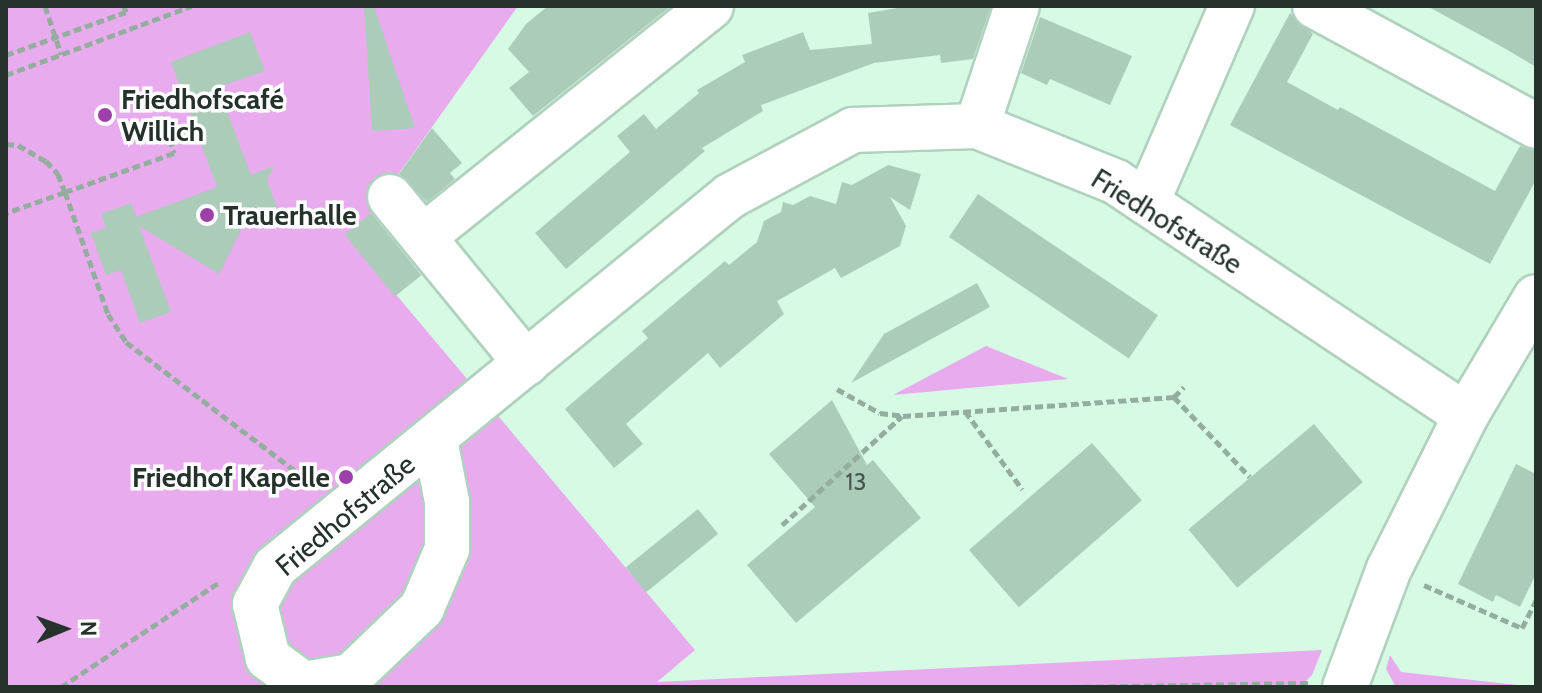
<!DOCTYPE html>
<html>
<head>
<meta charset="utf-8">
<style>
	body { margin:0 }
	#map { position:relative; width:1542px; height:693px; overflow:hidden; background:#d7fae5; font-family:Cabin,sans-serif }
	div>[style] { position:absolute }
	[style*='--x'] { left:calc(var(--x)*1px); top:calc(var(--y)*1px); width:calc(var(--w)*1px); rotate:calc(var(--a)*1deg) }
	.green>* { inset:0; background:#e8abee }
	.building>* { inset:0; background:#abccb9; transform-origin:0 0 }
	.path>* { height:5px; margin-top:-2.5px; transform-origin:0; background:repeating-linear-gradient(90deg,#93ae9e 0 8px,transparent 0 12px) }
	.roads { filter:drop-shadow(2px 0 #afd1bd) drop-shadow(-2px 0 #afd1bd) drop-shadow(0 2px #afd1bd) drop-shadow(0 -2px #afd1bd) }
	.minor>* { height:44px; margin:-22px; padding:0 22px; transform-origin:22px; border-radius:22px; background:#fff }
	.dots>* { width:22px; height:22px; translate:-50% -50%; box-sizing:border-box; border:4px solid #fff; border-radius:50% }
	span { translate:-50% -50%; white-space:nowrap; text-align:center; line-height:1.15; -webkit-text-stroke:7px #fff; paint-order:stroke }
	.number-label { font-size:24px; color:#46584e }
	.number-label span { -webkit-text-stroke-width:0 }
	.poi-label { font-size:28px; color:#25322b; font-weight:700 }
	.left { translate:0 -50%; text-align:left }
	.right { translate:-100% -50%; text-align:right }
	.street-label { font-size:28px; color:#25322b }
	.frame { position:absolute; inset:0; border:8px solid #25322b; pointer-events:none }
	.north { position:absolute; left:24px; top:589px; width:80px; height:80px; -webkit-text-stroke:6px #fff; paint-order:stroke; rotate:89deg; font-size:22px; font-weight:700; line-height:32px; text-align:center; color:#25322b }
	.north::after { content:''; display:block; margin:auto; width:28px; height:36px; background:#25322b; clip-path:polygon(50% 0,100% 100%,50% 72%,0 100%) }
</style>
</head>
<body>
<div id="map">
	<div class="green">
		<i style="clip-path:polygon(6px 6px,518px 6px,351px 241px,695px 650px,657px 682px,1322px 650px,1312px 675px,1300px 687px,6px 687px)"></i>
		<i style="clip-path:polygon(986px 346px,1068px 379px,893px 395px)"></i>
		<i style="clip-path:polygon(1390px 655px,1401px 672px,1536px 687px,1396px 687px,1386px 669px)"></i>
	</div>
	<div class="building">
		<i style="clip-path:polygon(374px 6px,400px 84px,415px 128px,372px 131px,364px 7px)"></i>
		<i style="clip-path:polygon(548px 6px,671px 6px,533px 116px,509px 88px,529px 72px,508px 49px,526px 24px)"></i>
		<i style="clip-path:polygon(909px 6px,991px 6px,973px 59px,941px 63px,940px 55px,874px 63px,761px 105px,763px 111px,702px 148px,705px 151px,566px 269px,535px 233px,630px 152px,617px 136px,644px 114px,656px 129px,699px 93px,697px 90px,745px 62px,742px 55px,803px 32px,810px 50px,872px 44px,868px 13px)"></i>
		<i style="clip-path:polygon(1427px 6px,1536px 6px,1536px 67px,1504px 48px)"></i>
		<i style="clip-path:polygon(1290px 13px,1313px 34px,1287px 82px,1338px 110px,1340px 107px,1495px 191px,1520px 146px,1536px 151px,1536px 180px,1490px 264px,1230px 125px)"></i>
		<i style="clip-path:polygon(1040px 17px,1132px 56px,1110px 105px,1050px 79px,1047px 85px,1021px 73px)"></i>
		<i style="clip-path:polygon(250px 32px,265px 71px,218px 87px,251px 175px,274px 166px,267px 180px,279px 212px,251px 223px,248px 216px,219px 274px,139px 226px,171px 312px,140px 323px,121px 270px,106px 275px,91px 233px,106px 228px,101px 214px,131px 203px,136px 217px,217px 187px,171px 62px)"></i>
		<i style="clip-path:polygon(432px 128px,462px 163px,450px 173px,455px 179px,427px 202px,399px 174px)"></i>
		<i style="clip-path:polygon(888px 165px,921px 174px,910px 210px,890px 197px,906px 226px,900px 246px,841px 278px,835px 268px,777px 301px,784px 314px,720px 368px,708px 353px,626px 424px,643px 444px,614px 468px,565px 409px,648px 338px,642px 331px,725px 261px,729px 265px,757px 242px,764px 221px,781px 212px,783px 202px,793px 205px,810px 196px,836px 204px,842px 182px,852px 185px)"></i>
		<i style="left:978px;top:194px;width:217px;height:52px;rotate:34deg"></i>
		<i style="left:371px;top:213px;width:80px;height:34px;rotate:51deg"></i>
		<i style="clip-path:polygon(977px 283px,990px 307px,851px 383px,884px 334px)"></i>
		<i style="clip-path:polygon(832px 400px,867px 465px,873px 460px,921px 518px,796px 623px,747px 565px,815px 507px,769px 454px)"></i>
		<i style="left:1314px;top:424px;width:76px;height:164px;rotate:50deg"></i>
		<i style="left:1092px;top:443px;width:76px;height:163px;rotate:49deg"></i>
		<i style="clip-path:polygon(1516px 464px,1536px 474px,1536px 574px,1520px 607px,1496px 595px,1493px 602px,1458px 584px)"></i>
		<i style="left:698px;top:509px;width:32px;height:93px;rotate:51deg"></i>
	</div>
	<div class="path">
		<i style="--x:45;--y:6;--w:51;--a:71.6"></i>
		<i style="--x:6;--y:55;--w:127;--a:-19.7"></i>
		<i style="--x:126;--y:12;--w:6;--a:-108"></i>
		<i style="--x:6;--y:75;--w:198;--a:-20.4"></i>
		<i style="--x:159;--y:104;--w:51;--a:73"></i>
		<i style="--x:174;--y:153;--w:116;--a:160.3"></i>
		<i style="--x:65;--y:192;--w:129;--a:70.6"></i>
		<i style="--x:108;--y:314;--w:33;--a:57"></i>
		<i style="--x:126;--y:342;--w:236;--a:37.3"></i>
		<i style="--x:6;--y:144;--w:12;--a:5"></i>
		<i style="--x:18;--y:145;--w:32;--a:30"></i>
		<i style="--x:46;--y:161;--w:18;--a:47"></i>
		<i style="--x:58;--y:174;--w:19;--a:69"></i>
		<i style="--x:65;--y:192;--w:63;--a:160.4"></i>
		<i style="--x:837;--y:389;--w:49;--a:29.2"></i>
		<i style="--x:880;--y:413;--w:23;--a:7"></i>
		<i style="--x:903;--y:416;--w:272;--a:-4"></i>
		<i style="--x:1174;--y:397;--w:110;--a:46.5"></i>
		<i style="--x:1174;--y:397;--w:14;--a:-45"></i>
		<i style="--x:965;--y:411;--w:97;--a:53.8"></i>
		<i style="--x:782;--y:525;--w:162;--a:-42.2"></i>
		<i style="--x:1424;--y:585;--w:107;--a:23.7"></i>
		<i style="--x:1522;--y:628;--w:31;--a:-63"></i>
		<i style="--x:61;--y:687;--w:192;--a:-33.5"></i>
		<i style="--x:1072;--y:687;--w:236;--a:-1"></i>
	</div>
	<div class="roads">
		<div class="minor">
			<i style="--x:1315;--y:6;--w:251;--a:28.5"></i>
			<i style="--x:977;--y:126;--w:126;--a:-71.6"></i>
			<i style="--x:390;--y:197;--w:215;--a:50.7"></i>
			<i style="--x:1147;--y:202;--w:214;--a:-66.6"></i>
			<i style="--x:423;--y:237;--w:369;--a:-38.7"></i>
			<i style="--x:435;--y:440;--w:63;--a:79"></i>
			<i style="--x:447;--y:502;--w:47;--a:90"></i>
			<i style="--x:447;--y:549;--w:64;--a:113"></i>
			<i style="--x:422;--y:608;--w:98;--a:136.2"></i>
			<i style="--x:351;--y:676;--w:49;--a:170.5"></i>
			<i style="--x:303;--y:684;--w:44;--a:-143.4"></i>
			<i style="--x:268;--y:658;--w:56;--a:-103.5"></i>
			<i style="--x:255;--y:604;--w:42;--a:-61.6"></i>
			<i style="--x:275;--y:567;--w:587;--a:-39.19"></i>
			<i style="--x:730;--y:196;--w:140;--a:-28.2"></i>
			<i style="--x:853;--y:130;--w:124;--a:-1.8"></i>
			<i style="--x:977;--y:126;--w:150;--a:21.9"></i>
			<i style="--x:1116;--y:182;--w:420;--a:33.7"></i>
			<i style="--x:1345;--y:687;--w:126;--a:-69.6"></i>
			<i style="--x:1389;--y:569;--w:172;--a:-63.4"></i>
			<i style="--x:1466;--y:415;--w:137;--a:-59.3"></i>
		</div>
	</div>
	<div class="dots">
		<i style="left:105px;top:115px;background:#9e40a9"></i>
		<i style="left:207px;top:215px;background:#9e40a9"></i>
		<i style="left:346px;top:477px;background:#9e40a9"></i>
	</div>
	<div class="number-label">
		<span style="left:856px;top:482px">13</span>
	</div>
	<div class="poi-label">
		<span class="left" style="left:121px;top:115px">Friedhofscafé<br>Willich</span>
		<span class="left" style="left:223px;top:215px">Trauerhalle</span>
		<span class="right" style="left:330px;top:477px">Friedhof Kapelle</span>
	</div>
	<div class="street-label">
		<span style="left:1167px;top:221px;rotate:32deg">Friedhofstraße</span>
		<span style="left:345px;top:515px;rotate:-40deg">Friedhofstraße</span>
	</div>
	<div class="frame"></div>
	<div class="north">N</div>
</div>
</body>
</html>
